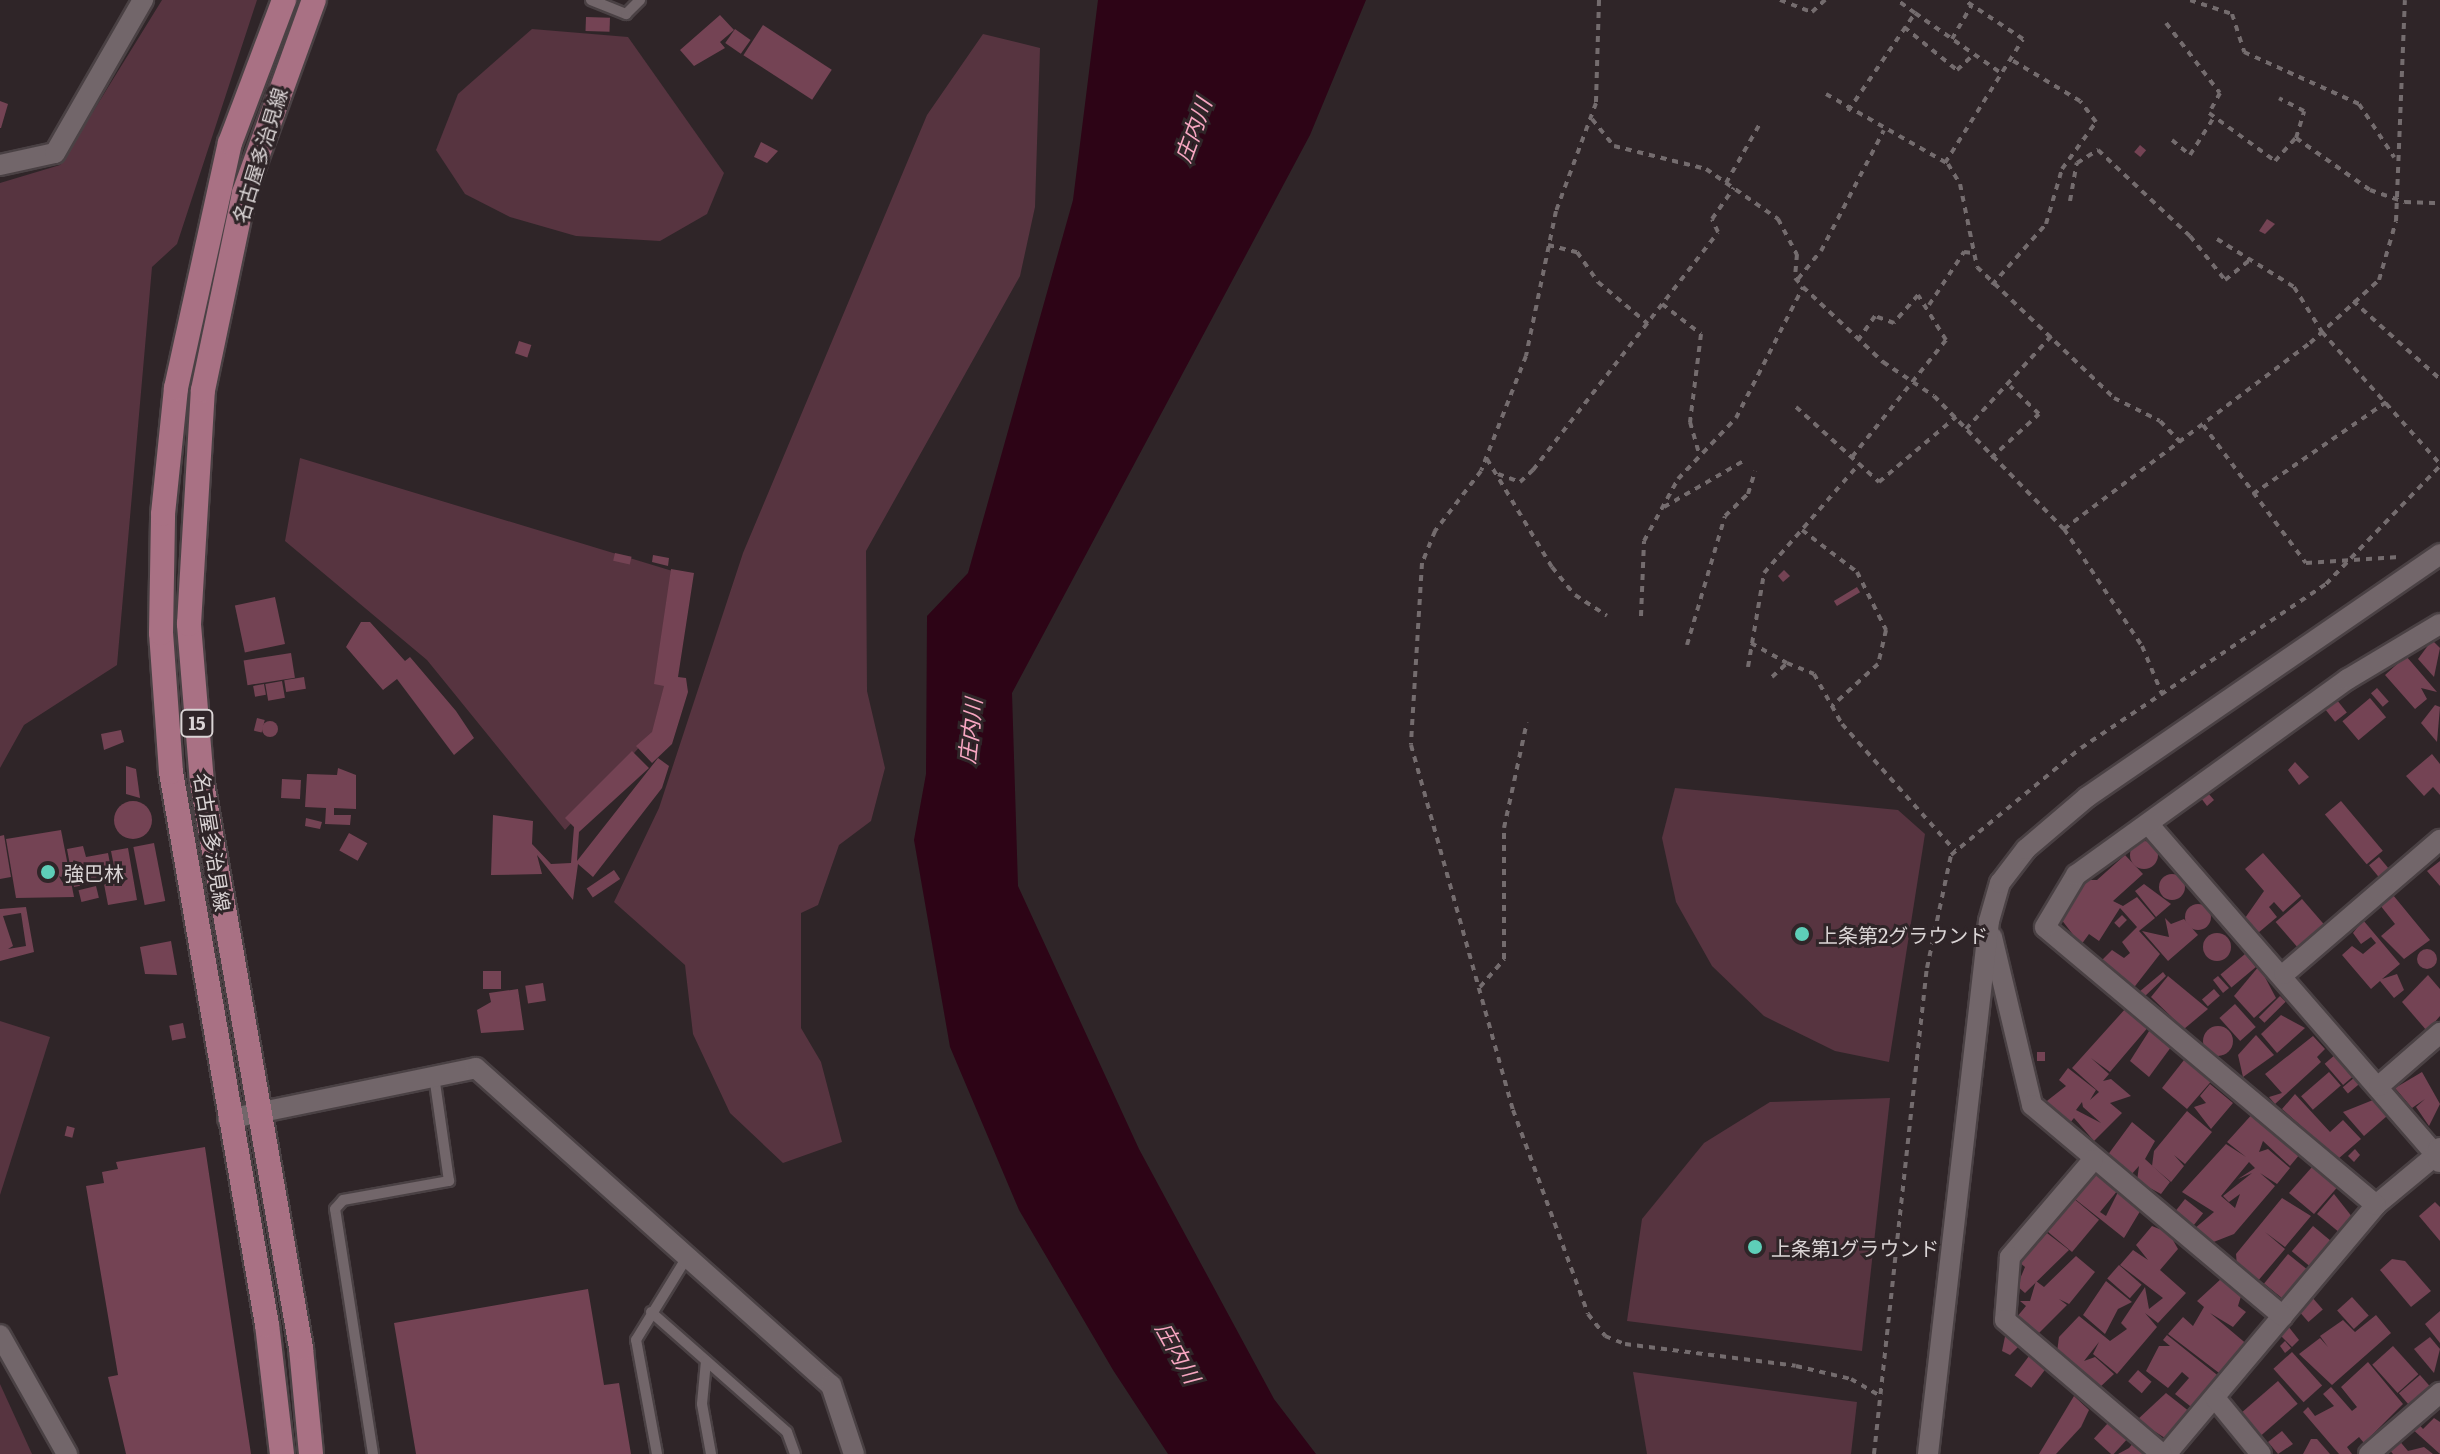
<!DOCTYPE html>
<html>
<head>
<meta charset="utf-8">
<style>
	body { margin:0 }
	#map { position:relative; width:2440px; height:1454px; overflow:hidden; background:#2f2528; font-family:Literata,"Noto Sans JP",serif }
	div>[style] { position:absolute }
	[style*='--x'] { left:calc(var(--x)*1px); top:calc(var(--y)*1px); width:calc(var(--w)*1px); rotate:calc(var(--a)*1deg) }
	.green>* { inset:0; background:#573440 }
	.water>* { inset:0; background:#2d0416 }
	.building>* { inset:0; background:#744354; transform-origin:0 0 }
	.round { border-radius:50% }
	.path>* { height:4px; margin-top:-2px; transform-origin:0; background:repeating-linear-gradient(90deg,#746c6e 0 6px,transparent 0 12px) }
	.roads { filter:drop-shadow(2px 0 #4a4144) drop-shadow(-2px 0 #4a4144) drop-shadow(0 2px #4a4144) drop-shadow(0 -2px #4a4144) }
	.lane>* { height:10px; margin:-5px; padding:0 5px; transform-origin:5px; border-radius:5px; background:#72666a }
	.street>* { height:20px; margin:-10px; padding:0 10px; transform-origin:10px; border-radius:10px; background:#72666a }
	.secondary>* { height:24px; margin:-12px; padding:0 12px; transform-origin:12px; border-radius:12px; background:#72666a }
	.primary>* { height:24px; margin:-12px; padding:0 12px; transform-origin:12px; border-radius:12px; background:#a97184 }
	.dots>* { width:22px; height:22px; translate:-50% -50%; box-sizing:border-box; border:4px solid #2f2528; border-radius:50% }
	span { translate:-50% -50%; white-space:nowrap; text-align:center; line-height:1.15; -webkit-text-stroke:6px #2f2528; paint-order:stroke }
	.shield-label span { padding:2px 6px; background:#2f2528; border:2px solid; border-radius:6px; -webkit-text-stroke-width:0 }
	.shield-label { font-size:18px; color:#dad4d5; font-weight:700 }
	.street-label { font-size:20px; color:#dad4d5 }
	.poi-label { font-size:20px; color:#dad4d5 }
	.left { translate:0 -50%; text-align:left }
	.water-label { font-size:22px; color:#f7a6c1; font-style:italic }
</style>
</head>
<body>
<div id="map">
	<div class="green">
		<i style="clip-path:polygon(162px 0,257px 0,177px 244px,152px 267px,117px 665px,24px 725px,0 768px,0 183px,60px 165px)"></i>
		<i style="clip-path:polygon(532px 29px,628px 37px,724px 173px,707px 214px,660px 241px,576px 236px,510px 217px,465px 194px,436px 150px,458px 94px)"></i>
		<i style="clip-path:polygon(983px 34px,1040px 48px,1035px 207px,1020px 276px,866px 551px,867px 691px,885px 768px,871px 821px,839px 845px,818px 905px,801px 913px,801px 1028px,821px 1062px,842px 1142px,783px 1163px,730px 1113px,693px 1034px,685px 965px,614px 902px,659px 808px,743px 553px,927px 115px)"></i>
		<i style="clip-path:polygon(300px 458px,679px 573px,661px 723px,565px 830px,427px 660px,285px 541px)"></i>
		<i style="clip-path:polygon(1675px 788px,1898px 810px,1925px 834px,1889px 1062px,1835px 1051px,1764px 1016px,1712px 966px,1676px 902px,1662px 838px)"></i>
		<i style="clip-path:polygon(0 1021px,50px 1037px,0 1195px)"></i>
		<i style="clip-path:polygon(1890px 1098px,1862px 1351px,1627px 1321px,1642px 1219px,1704px 1143px,1770px 1102px)"></i>
		<i style="clip-path:polygon(1633px 1372px,1857px 1402px,1851px 1454px,1647px 1454px)"></i>
		<i style="clip-path:polygon(0 1384px,32px 1454px,0 1454px)"></i>
	</div>
	<div class="water">
		<i style="clip-path:polygon(1098px 0,1366px 0,1310px 135px,1012px 693px,1018px 886px,1139px 1149px,1274px 1399px,1316px 1454px,1168px 1454px,1113px 1370px,1019px 1210px,950px 1047px,914px 840px,926px 774px,927px 616px,968px 573px,1073px 200px)"></i>
	</div>
	<div class="building">
		<i style="clip-path:polygon(720px 15px,734px 30px,720px 42px,725px 48px,694px 66px,680px 50px)"></i>
		<i style="left:586px;top:17px;width:24px;height:14px;rotate:2deg"></i>
		<i style="left:763px;top:25px;width:82px;height:36px;rotate:33deg"></i>
		<i style="left:735px;top:29px;width:19px;height:17px;rotate:35deg"></i>
		<i style="clip-path:polygon(0 101px,8px 104px,1px 128px,0 128px)"></i>
		<i style="clip-path:polygon(761px 142px,778px 151px,767px 163px,754px 157px)"></i>
		<i style="left:2140px;top:145px;width:8px;height:9px;rotate:40deg"></i>
		<i style="clip-path:polygon(2267px 219px,2275px 224px,2265px 234px,2259px 231px)"></i>
		<i style="left:519px;top:341px;width:13px;height:13px;rotate:18deg"></i>
		<i style="left:615px;top:553px;width:17px;height:8px;rotate:13deg"></i>
		<i style="clip-path:polygon(653px 555px,669px 558px,668px 566px,652px 562px)"></i>
		<i style="clip-path:polygon(671px 569px,694px 573px,678px 677px,686px 678px,688px 692px,672px 744px,652px 763px,636px 746px,652px 732px,664px 686px,654px 684px)"></i>
		<i style="clip-path:polygon(1784px 570px,1790px 576px,1783px 582px,1778px 576px)"></i>
		<i style="left:1857px;top:587px;width:6px;height:27px;rotate:59deg"></i>
		<i style="left:275px;top:597px;width:48px;height:41px;rotate:78deg"></i>
		<i style="clip-path:polygon(361px 622px,370px 622px,405px 661px,410px 657px,456px 711px,474px 738px,454px 755px,397px 679px,383px 690px,346px 647px)"></i>
		<i style="clip-path:polygon(2432px 640px,2440px 648px,2434px 677px,2418px 659px)"></i>
		<i style="left:291px;top:653px;width:25px;height:48px;rotate:81deg"></i>
		<i style="clip-path:polygon(2406px 656px,2437px 692px,2421px 688px,2427px 699px,2415px 709px,2385px 675px)"></i>
		<i style="left:304px;top:677px;width:12px;height:20px;rotate:81deg"></i>
		<i style="left:282px;top:681px;width:17px;height:17px;rotate:80deg"></i>
		<i style="left:264px;top:684px;width:11px;height:11px;rotate:80deg"></i>
		<i style="left:2377px;top:688px;width:18px;height:8px;rotate:49deg"></i>
		<i style="left:2370px;top:698px;width:25px;height:36px;rotate:50deg"></i>
		<i style="left:2337px;top:700px;width:16px;height:15px;rotate:52deg"></i>
		<i style="clip-path:polygon(2435px 705px,2440px 707px,2437px 742px,2421px 723px)"></i>
		<i style="left:257px;top:718px;width:8px;height:13px;rotate:14deg"></i>
		<i class="round" style="left:262px;top:721px;width:16px;height:16px"></i>
		<i style="clip-path:polygon(121px 730px,124px 742px,104px 750px,101px 734px)"></i>
		<i style="clip-path:polygon(632px 751px,649px 768px,579px 832px,577px 861px,658px 758px,669px 766px,662px 788px,593px 877px,578px 864px,573px 900px,537px 855px,542px 874px,491px 875px,493px 815px,533px 821px,532px 844px,551px 864px,571px 863px,574px 827px,565px 818px)"></i>
		<i style="clip-path:polygon(2432px 754px,2440px 764px,2440px 795px,2433px 787px,2424px 796px,2406px 776px)"></i>
		<i style="clip-path:polygon(2295px 762px,2309px 777px,2299px 785px,2288px 770px)"></i>
		<i style="clip-path:polygon(126px 766px,136px 769px,140px 798px,126px 794px)"></i>
		<i style="clip-path:polygon(338px 768px,356px 775px,356px 809px,334px 808px,334px 815px,351px 815px,350px 825px,325px 824px,326px 808px,305px 807px,307px 774px,337px 775px)"></i>
		<i style="left:282px;top:779px;width:19px;height:19px;rotate:3deg"></i>
		<i style="clip-path:polygon(2208px 793px,2214px 800px,2207px 806px,2201px 798px)"></i>
		<i style="left:2341px;top:801px;width:65px;height:21px;rotate:50deg"></i>
		<i class="round" style="left:114px;top:801px;width:38px;height:38px"></i>
		<i style="clip-path:polygon(306px 818px,322px 822px,320px 829px,305px 826px)"></i>
		<i style="clip-path:polygon(61px 830px,74px 897px,16px 898px,6px 839px)"></i>
		<i style="left:349px;top:833px;width:21px;height:20px;rotate:29deg"></i>
		<i style="clip-path:polygon(4px 835px,11px 877px,0 879px,0 836px)"></i>
		<i class="round" style="left:2130px;top:841px;width:28px;height:28px"></i>
		<i style="left:154px;top:843px;width:59px;height:21px;rotate:79deg"></i>
		<i style="clip-path:polygon(83px 846px,86px 857px,108px 853px,113px 879px,74px 887px,67px 849px)"></i>
		<i style="clip-path:polygon(128px 848px,137px 900px,108px 905px,104px 884px,117px 882px,111px 851px)"></i>
		<i style="clip-path:polygon(2263px 853px,2301px 896px,2283px 912px,2274px 902px,2269px 907px,2277px 917px,2258px 933px,2245px 918px,2264px 891px,2245px 869px)"></i>
		<i style="clip-path:polygon(2125px 855px,2143px 874px,2113px 901px,2123px 906px,2137px 897px,2155px 918px,2139px 931px,2160px 954px,2132px 990px,2102px 960px,2112px 950px,2124px 958px,2130px 953px,2122px 942px,2137px 927px,2120px 908px,2099px 941px,2089px 934px,2081px 945px,2061px 919px,2083px 880px,2097px 880px)"></i>
		<i style="left:2379px;top:857px;width:17px;height:13px;rotate:50deg"></i>
		<i style="clip-path:polygon(2440px 861px,2440px 886px,2427px 871px)"></i>
		<i style="left:614px;top:870px;width:11px;height:33px;rotate:56deg"></i>
		<i class="round" style="left:2159px;top:874px;width:26px;height:26px"></i>
		<i style="clip-path:polygon(2144px 884px,2171px 904px,2156px 917px,2135px 891px)"></i>
		<i style="left:96px;top:886px;width:12px;height:18px;rotate:76deg"></i>
		<i style="clip-path:polygon(2393px 895px,2430px 940px,2404px 959px,2381px 936px,2395px 924px,2380px 905px)"></i>
		<i style="left:2302px;top:899px;width:35px;height:35px;rotate:49deg"></i>
		<i class="round" style="left:2185px;top:904px;width:26px;height:26px"></i>
		<i style="clip-path:polygon(evenodd,26px 907px,34px 952px,0 961px,0 909px,26px 907px,21px 913px,26px 946px,8px 949px,13px 946px,3px 916px,21px 913px)"></i>
		<i style="left:2122px;top:915px;width:7px;height:11px;rotate:45deg"></i>
		<i style="clip-path:polygon(2165px 918px,2171px 924px,2184px 919px,2198px 935px,2168px 961px,2142px 931px,2169px 937px)"></i>
		<i style="clip-path:polygon(2363px 920px,2400px 964px,2382px 979px,2397px 974px,2404px 990px,2394px 998px,2380px 981px,2371px 989px,2342px 955px,2352px 946px,2363px 954px,2376px 943px,2371px 937px,2361px 944px,2353px 933px)"></i>
		<i class="round" style="left:2203px;top:933px;width:28px;height:28px"></i>
		<i style="clip-path:polygon(171px 941px,177px 975px,145px 974px,140px 947px)"></i>
		<i class="round" style="left:2417px;top:949px;width:20px;height:20px"></i>
		<i style="left:2245px;top:954px;width:17px;height:32px;rotate:50deg"></i>
		<i style="clip-path:polygon(2259px 966px,2276px 998px,2254px 1018px,2234px 996px)"></i>
		<i style="left:483px;top:971px;width:18px;height:18px"></i>
		<i style="clip-path:polygon(2163px 972px,2166px 976px,2143px 998px,2139px 992px)"></i>
		<i style="clip-path:polygon(2428px 975px,2440px 989px,2440px 1016px,2427px 1031px,2402px 1002px)"></i>
		<i style="clip-path:polygon(2168px 976px,2208px 1009px,2184px 1029px,2151px 997px)"></i>
		<i style="clip-path:polygon(2218px 976px,2229px 988px,2223px 993px,2213px 980px)"></i>
		<i style="left:543px;top:983px;width:18px;height:18px;rotate:81deg"></i>
		<i style="clip-path:polygon(518px 989px,524px 1030px,481px 1033px,477px 1010px,491px 1002px,489px 993px)"></i>
		<i style="left:2214px;top:989px;width:9px;height:16px;rotate:49deg"></i>
		<i style="left:2280px;top:996px;width:8px;height:30px;rotate:45deg"></i>
		<i style="left:2235px;top:1004px;width:31px;height:21px;rotate:48deg"></i>
		<i style="clip-path:polygon(evenodd,2126px 1008px,2150px 1025px,2110px 1072px,2091px 1058px,2109px 1074px,2103px 1081px,2111px 1079px,2131px 1096px,2110px 1103px,2122px 1113px,2094px 1141px,2074px 1118px,2069px 1124px,2043px 1104px,2066px 1086px,2059px 1080px,2068px 1068px,2096px 1090px,2090px 1100px,2099px 1092px,2072px 1068px,2126px 1008px,2082px 1102px,2083px 1107px,2101px 1123px,2076px 1110px,2082px 1102px)"></i>
		<i style="clip-path:polygon(2281px 1015px,2305px 1028px,2277px 1053px,2261px 1034px)"></i>
		<i style="left:183px;top:1023px;width:15px;height:14px;rotate:79deg"></i>
		<i class="round" style="left:2203px;top:1026px;width:30px;height:30px"></i>
		<i style="clip-path:polygon(2151px 1028px,2174px 1043px,2149px 1077px,2130px 1061px)"></i>
		<i style="clip-path:polygon(2256px 1035px,2274px 1055px,2243px 1077px,2238px 1055px)"></i>
		<i style="clip-path:polygon(2313px 1036px,2325px 1049px,2317px 1057px,2321px 1062px,2275px 1104px,2269px 1097px,2282px 1093px,2265px 1074px)"></i>
		<i style="left:2037px;top:1052px;width:8px;height:9px"></i>
		<i style="left:2336px;top:1054px;width:28px;height:15px;rotate:49deg"></i>
		<i style="clip-path:polygon(2194px 1059px,2215px 1077px,2187px 1109px,2162px 1088px,2184px 1060px)"></i>
		<i style="left:2329px;top:1072px;width:18px;height:37px;rotate:49deg"></i>
		<i style="clip-path:polygon(2422px 1072px,2440px 1104px,2429px 1126px,2416px 1107px,2425px 1099px,2412px 1108px,2395px 1088px)"></i>
		<i style="left:2355px;top:1077px;width:8px;height:16px;rotate:50deg"></i>
		<i style="clip-path:polygon(2210px 1084px,2233px 1103px,2211px 1129px,2194px 1107px,2206px 1103px,2200px 1096px)"></i>
		<i style="clip-path:polygon(2295px 1094px,2330px 1132px,2343px 1120px,2361px 1139px,2338px 1159px,2282px 1109px)"></i>
		<i style="clip-path:polygon(2373px 1100px,2387px 1116px,2364px 1136px,2343px 1112px)"></i>
		<i style="clip-path:polygon(2187px 1111px,2212px 1132px,2185px 1164px,2174px 1155px,2184px 1166px,2171px 1182px,2152px 1166px,2154px 1151px)"></i>
		<i style="clip-path:polygon(evenodd,2255px 1111px,2300px 1154px,2290px 1166px,2263px 1141px,2259px 1152px,2268px 1149px,2290px 1168px,2277px 1184px,2260px 1173px,2275px 1186px,2234px 1234px,2211px 1243px,2194px 1229px,2214px 1212px,2182px 1192px,2226px 1144px,2246px 1157px,2227px 1142px,2255px 1111px,2249px 1162px,2255px 1168px,2238px 1179px,2252px 1173px,2223px 1196px,2229px 1202px,2240px 1194px,2235px 1208px,2221px 1196px,2249px 1162px)"></i>
		<i style="clip-path:polygon(2132px 1122px,2155px 1141px,2145px 1159px,2170px 1182px,2161px 1194px,2137px 1181px,2139px 1166px,2130px 1176px,2107px 1156px)"></i>
		<i style="left:67px;top:1126px;width:8px;height:10px;rotate:14deg"></i>
		<i style="clip-path:polygon(205px 1147px,251px 1454px,126px 1454px,108px 1377px,118px 1375px,86px 1186px,104px 1183px,102px 1172px,118px 1169px,116px 1162px)"></i>
		<i style="clip-path:polygon(2355px 1149px,2360px 1155px,2354px 1162px,2348px 1156px)"></i>
		<i style="clip-path:polygon(2312px 1167px,2341px 1183px,2314px 1214px,2289px 1193px)"></i>
		<i style="clip-path:polygon(2092px 1169px,2118px 1190px,2100px 1212px,2106px 1216px,2119px 1190px,2142px 1208px,2124px 1238px,2070px 1195px)"></i>
		<i style="clip-path:polygon(2334px 1194px,2353px 1218px,2340px 1233px,2317px 1214px)"></i>
		<i style="left:2073px;top:1198px;width:34px;height:42px;rotate:40deg"></i>
		<i style="clip-path:polygon(2282px 1198px,2311px 1216px,2285px 1247px,2265px 1232px,2285px 1249px,2257px 1282px,2237px 1266px,2236px 1254px)"></i>
		<i style="left:2185px;top:1199px;width:23px;height:16px;rotate:38deg"></i>
		<i style="clip-path:polygon(2435px 1202px,2440px 1207px,2440px 1241px,2419px 1216px)"></i>
		<i style="clip-path:polygon(2152px 1226px,2169px 1233px,2178px 1249px,2160px 1270px,2186px 1293px,2158px 1323px,2145px 1313px,2157px 1327px,2117px 1374px,2093px 1354px,2099px 1342px,2084px 1361px,2095px 1357px,2114px 1374px,2099px 1388px,2057px 1352px,2059px 1337px,2079px 1316px,2110px 1341px,2127px 1329px,2121px 1323px,2145px 1287px,2149px 1309px,2163px 1298px,2120px 1265px,2133px 1250px,2148px 1260px,2136px 1245px)"></i>
		<i style="left:2313px;top:1226px;width:25px;height:33px;rotate:40deg"></i>
		<i style="clip-path:polygon(2047px 1233px,2069px 1250px,2025px 1293px,2017px 1286px,2025px 1267px,2020px 1263px)"></i>
		<i style="left:2288px;top:1254px;width:26px;height:38px;rotate:39deg"></i>
		<i style="clip-path:polygon(2076px 1256px,2095px 1272px,2069px 1304px,2059px 1299px,2067px 1305px,2038px 1334px,2016px 1318px,2026px 1306px,2020px 1301px,2030px 1301px,2036px 1281px,2044px 1287px)"></i>
		<i style="clip-path:polygon(2392px 1259px,2405px 1261px,2431px 1291px,2411px 1307px,2380px 1270px)"></i>
		<i style="left:2119px;top:1265px;width:30px;height:18px;rotate:41deg"></i>
		<i style="clip-path:polygon(2222px 1278px,2242px 1293px,2238px 1306px,2246px 1312px,2233px 1327px,2210px 1313px,2249px 1346px,2223px 1376px,2168px 1334px,2183px 1317px,2193px 1326px,2204px 1307px,2197px 1301px)"></i>
		<i style="clip-path:polygon(2106px 1281px,2132px 1302px,2118px 1309px,2105px 1334px,2083px 1315px)"></i>
		<i style="clip-path:polygon(588px 1289px,604px 1385px,619px 1383px,631px 1454px,416px 1454px,394px 1323px)"></i>
		<i style="left:2311px;top:1296px;width:18px;height:19px;rotate:49deg"></i>
		<i style="left:2352px;top:1297px;width:25px;height:20px;rotate:48deg"></i>
		<i style="clip-path:polygon(2440px 1311px,2440px 1343px,2425px 1324px)"></i>
		<i style="clip-path:polygon(2376px 1315px,2391px 1333px,2332px 1385px,2299px 1354px,2320px 1338px,2328px 1347px,2320px 1336px,2343px 1320px,2355px 1332px)"></i>
		<i style="clip-path:polygon(2288px 1326px,2299px 1340px,2292px 1347px,2279px 1334px)"></i>
		<i style="clip-path:polygon(2007px 1327px,2023px 1342px,2010px 1355px,2002px 1351px)"></i>
		<i style="clip-path:polygon(2167px 1335px,2221px 1378px,2195px 1410px,2175px 1394px,2189px 1378px,2182px 1372px,2168px 1388px,2146px 1371px,2159px 1346px,2170px 1346px,2163px 1340px)"></i>
		<i style="clip-path:polygon(2430px 1337px,2440px 1349px,2434px 1373px,2414px 1349px)"></i>
		<i style="clip-path:polygon(2285px 1341px,2291px 1348px,2285px 1353px,2280px 1346px)"></i>
		<i style="left:2393px;top:1346px;width:38px;height:28px;rotate:48deg"></i>
		<i style="left:2032px;top:1352px;width:21px;height:29px;rotate:37deg"></i>
		<i style="left:2292px;top:1352px;width:45px;height:25px;rotate:48deg"></i>
		<i style="clip-path:polygon(2368px 1362px,2403px 1404px,2364px 1443px,2359px 1437px,2347px 1447px,2352px 1454px,2339px 1454px,2303px 1412px,2308px 1407px,2315px 1416px,2334px 1406px,2323px 1394px,2331px 1387px,2352px 1411px,2357px 1407px,2341px 1387px)"></i>
		<i style="left:2138px;top:1370px;width:18px;height:15px;rotate:41deg"></i>
		<i style="left:2420px;top:1375px;width:20px;height:28px;rotate:49deg"></i>
		<i style="left:2278px;top:1381px;width:30px;height:50px;rotate:49deg"></i>
		<i style="clip-path:polygon(2166px 1393px,2190px 1412px,2168px 1440px,2137px 1420px)"></i>
		<i style="clip-path:polygon(2074px 1396px,2089px 1410px,2081px 1427px,2056px 1454px,2039px 1454px)"></i>
		<i style="clip-path:polygon(2434px 1418px,2440px 1422px,2440px 1454px,2410px 1427px,2416px 1421px,2423px 1429px)"></i>
		<i style="left:2108px;top:1423px;width:25px;height:21px;rotate:42deg"></i>
		<i style="clip-path:polygon(2282px 1431px,2293px 1444px,2278px 1454px,2268px 1442px)"></i>
		<i style="clip-path:polygon(2397px 1438px,2408px 1451px,2424px 1447px,2433px 1454px,2393px 1454px,2387px 1447px)"></i>
		<i style="clip-path:polygon(2311px 1439px,2317px 1439px,2330px 1454px,2303px 1454px)"></i>
		<i style="clip-path:polygon(2135px 1441px,2149px 1454px,2118px 1454px,2129px 1448px)"></i>
	</div>
	<div class="path">
		<i style="--x:1599;--y:0;--w:103;--a:91.7"></i>
		<i style="--x:1596;--y:103;--w:115;--a:110.3"></i>
		<i style="--x:1556;--y:211;--w:148;--a:101.7"></i>
		<i style="--x:1526;--y:356;--w:123;--a:111.4"></i>
		<i style="--x:1481;--y:471;--w:76;--a:127.5"></i>
		<i style="--x:1435;--y:531;--w:35;--a:112"></i>
		<i style="--x:1422;--y:563;--w:182;--a:93.5"></i>
		<i style="--x:1411;--y:745;--w:379;--a:74.4"></i>
		<i style="--x:1513;--y:1110;--w:217;--a:69.8"></i>
		<i style="--x:1588;--y:1314;--w:28;--a:52"></i>
		<i style="--x:1605;--y:1336;--w:22;--a:22"></i>
		<i style="--x:1625;--y:1344;--w:172;--a:7.3"></i>
		<i style="--x:1796;--y:1366;--w:57;--a:13.3"></i>
		<i style="--x:1851;--y:1379;--w:34;--a:30"></i>
		<i style="--x:1780;--y:0;--w:34;--a:21"></i>
		<i style="--x:1812;--y:12;--w:18;--a:-43"></i>
		<i style="--x:2190;--y:0;--w:44;--a:18.4"></i>
		<i style="--x:2232;--y:14;--w:40;--a:72"></i>
		<i style="--x:2244;--y:52;--w:126;--a:24.3"></i>
		<i style="--x:2359;--y:104;--w:64;--a:56.6"></i>
		<i style="--x:1915;--y:13;--w:105;--a:34.9"></i>
		<i style="--x:2166;--y:23;--w:88;--a:52.4"></i>
		<i style="--x:2220;--y:93;--w:23;--a:119"></i>
		<i style="--x:2209;--y:113;--w:82;--a:36"></i>
		<i style="--x:2275;--y:161;--w:31;--a:-48"></i>
		<i style="--x:2296;--y:138;--w:28;--a:-73"></i>
		<i style="--x:2304;--y:111;--w:28;--a:-153"></i>
		<i style="--x:1904;--y:27;--w:68;--a:39.1"></i>
		<i style="--x:1957;--y:70;--w:23;--a:-43"></i>
		<i style="--x:1952;--y:39;--w:39;--a:-60"></i>
		<i style="--x:1826;--y:94;--w:141;--a:29.8"></i>
		<i style="--x:1948;--y:164;--w:23;--a:59"></i>
		<i style="--x:1960;--y:184;--w:85;--a:78.4"></i>
		<i style="--x:1977;--y:267;--w:190;--a:43.7"></i>
		<i style="--x:2114;--y:398;--w:51;--a:26.6"></i>
		<i style="--x:2160;--y:421;--w:29;--a:46"></i>
		<i style="--x:1848;--y:111;--w:119;--a:-55.6"></i>
		<i style="--x:1915;--y:13;--w:22;--a:-144"></i>
		<i style="--x:1592;--y:119;--w:35;--a:51"></i>
		<i style="--x:1614;--y:146;--w:95;--a:14"></i>
		<i style="--x:1706;--y:169;--w:88;--a:34.8"></i>
		<i style="--x:1778;--y:219;--w:40;--a:62"></i>
		<i style="--x:1797;--y:254;--w:24;--a:95"></i>
		<i style="--x:1795;--y:278;--w:12;--a:48"></i>
		<i style="--x:1803;--y:287;--w:110;--a:43.2"></i>
		<i style="--x:1883;--y:362;--w:61;--a:33.7"></i>
		<i style="--x:1934;--y:396;--w:186;--a:45.7"></i>
		<i style="--x:2064;--y:529;--w:141;--a:56.3"></i>
		<i style="--x:2142;--y:646;--w:52;--a:67.4"></i>
		<i style="--x:2296;--y:138;--w:90;--a:35.1"></i>
		<i style="--x:2370;--y:190;--w:37;--a:19"></i>
		<i style="--x:2405;--y:202;--w:35;--a:2"></i>
		<i style="--x:2172;--y:140;--w:23;--a:40"></i>
		<i style="--x:2190;--y:155;--w:45;--a:-57.7"></i>
		<i style="--x:1945;--y:163;--w:146;--a:-57.8"></i>
		<i style="--x:2023;--y:39;--w:71;--a:-146.5"></i>
		<i style="--x:1726;--y:183;--w:70;--a:-60.2"></i>
		<i style="--x:2070;--y:201;--w:39;--a:-80"></i>
		<i style="--x:2077;--y:163;--w:25;--a:-32"></i>
		<i style="--x:2098;--y:150;--w:126;--a:43.1"></i>
		<i style="--x:2190;--y:236;--w:56;--a:51.5"></i>
		<i style="--x:2225;--y:280;--w:32;--a:-39"></i>
		<i style="--x:2217;--y:239;--w:91;--a:31.9"></i>
		<i style="--x:2294;--y:287;--w:53;--a:58.1"></i>
		<i style="--x:2322;--y:332;--w:177;--a:48.2"></i>
		<i style="--x:1548;--y:245;--w:30;--a:14"></i>
		<i style="--x:1577;--y:252;--w:37;--a:55"></i>
		<i style="--x:1598;--y:282;--w:65;--a:40"></i>
		<i style="--x:1798;--y:279;--w:36;--a:-51"></i>
		<i style="--x:1821;--y:251;--w:136;--a:-62.5"></i>
		<i style="--x:1992;--y:285;--w:81;--a:-48.5"></i>
		<i style="--x:2046;--y:224;--w:57;--a:-73.8"></i>
		<i style="--x:2062;--y:169;--w:58;--a:-54.1"></i>
		<i style="--x:2096;--y:122;--w:26;--a:-127"></i>
		<i style="--x:2080;--y:101;--w:82;--a:-149"></i>
		<i style="--x:2353;--y:301;--w:117;--a:41.9"></i>
		<i style="--x:1662;--y:304;--w:49;--a:37.6"></i>
		<i style="--x:1701;--y:334;--w:89;--a:97.1"></i>
		<i style="--x:1690;--y:422;--w:32;--a:74"></i>
		<i style="--x:1929;--y:305;--w:64;--a:-56.6"></i>
		<i style="--x:1964;--y:252;--w:9;--a:6"></i>
		<i style="--x:1796;--y:407;--w:112;--a:42.1"></i>
		<i style="--x:1879;--y:482;--w:101;--a:-40.2"></i>
		<i style="--x:2203;--y:425;--w:172;--a:53.3"></i>
		<i style="--x:2306;--y:563;--w:93;--a:-3.7"></i>
		<i style="--x:1966;--y:429;--w:127;--a:-47.5"></i>
		<i style="--x:1852;--y:457;--w:150;--a:-51.2"></i>
		<i style="--x:1946;--y:340;--w:53;--a:-121.9"></i>
		<i style="--x:1918;--y:295;--w:37;--a:131"></i>
		<i style="--x:1894;--y:323;--w:20;--a:-160"></i>
		<i style="--x:1875;--y:316;--w:29;--a:125"></i>
		<i style="--x:1991;--y:458;--w:65;--a:-42.5"></i>
		<i style="--x:2039;--y:414;--w:40;--a:-136"></i>
		<i style="--x:1487;--y:459;--w:126;--a:59"></i>
		<i style="--x:1552;--y:567;--w:36;--a:51"></i>
		<i style="--x:1575;--y:595;--w:38;--a:33"></i>
		<i style="--x:1498;--y:474;--w:23;--a:20"></i>
		<i style="--x:1520;--y:482;--w:18;--a:-43"></i>
		<i style="--x:1533;--y:470;--w:301;--a:-52.1"></i>
		<i style="--x:1718;--y:232;--w:14;--a:-115"></i>
		<i style="--x:1712;--y:219;--w:38;--a:-55"></i>
		<i style="--x:2253;--y:494;--w:164;--a:-34.6"></i>
		<i style="--x:1664;--y:507;--w:94;--a:-30.1"></i>
		<i style="--x:2064;--y:529;--w:308;--a:-37.1"></i>
		<i style="--x:2310;--y:343;--w:93;--a:-42.4"></i>
		<i style="--x:2379;--y:280;--w:61;--a:-73.9"></i>
		<i style="--x:2396;--y:221;--w:221;--a:-87.7"></i>
		<i style="--x:1802;--y:530;--w:69;--a:37.4"></i>
		<i style="--x:1857;--y:572;--w:65;--a:63.4"></i>
		<i style="--x:1886;--y:630;--w:35;--a:103"></i>
		<i style="--x:1878;--y:664;--w:62;--a:137.6"></i>
		<i style="--x:1641;--y:616;--w:75;--a:-87.7"></i>
		<i style="--x:1644;--y:541;--w:71;--a:-61.3"></i>
		<i style="--x:1678;--y:479;--w:84;--a:-46.4"></i>
		<i style="--x:1736;--y:418;--w:147;--a:-62.9"></i>
		<i style="--x:1751;--y:643;--w:41;--a:29.1"></i>
		<i style="--x:1687;--y:645;--w:134;--a:-73.6"></i>
		<i style="--x:1725;--y:516;--w:32;--a:-44"></i>
		<i style="--x:1748;--y:494;--w:24;--a:-73"></i>
		<i style="--x:1748;--y:667;--w:95;--a:-80.3"></i>
		<i style="--x:1764;--y:573;--w:145;--a:-48.9"></i>
		<i style="--x:1772;--y:677;--w:21;--a:-43"></i>
		<i style="--x:1787;--y:663;--w:29;--a:22"></i>
		<i style="--x:1814;--y:674;--w:57;--a:60.8"></i>
		<i style="--x:1842;--y:724;--w:170;--a:48.3"></i>
		<i style="--x:1480;--y:987;--w:37;--a:-49"></i>
		<i style="--x:1504;--y:959;--w:131;--a:-90"></i>
		<i style="--x:1504;--y:828;--w:108;--a:-77.8"></i>
		<i style="--x:1874;--y:1454;--w:489;--a:-83.8"></i>
		<i style="--x:1927;--y:968;--w:116;--a:-78"></i>
		<i style="--x:1951;--y:855;--w:168;--a:-39.5"></i>
		<i style="--x:2081;--y:748;--w:295;--a:-33.8"></i>
		<i style="--x:2326;--y:584;--w:164;--a:-46"></i>
	</div>
	<div class="roads">
		<div class="lane">
			<i style="--x:591;--y:0;--w:38;--a:22"></i>
			<i style="--x:626;--y:14;--w:20;--a:-45"></i>
			<i style="--x:651;--y:1312;--w:181;--a:41.4"></i>
			<i style="--x:787;--y:1432;--w:23;--a:70"></i>
			<i style="--x:706;--y:1361;--w:43;--a:95.3"></i>
			<i style="--x:702;--y:1404;--w:51;--a:79.8"></i>
			<i style="--x:373;--y:1454;--w:248;--a:-98.8"></i>
			<i style="--x:335;--y:1209;--w:12;--a:-48"></i>
			<i style="--x:343;--y:1200;--w:108;--a:-10.2"></i>
			<i style="--x:449;--y:1181;--w:106;--a:-98.1"></i>
			<i style="--x:657;--y:1454;--w:116;--a:-100.4"></i>
			<i style="--x:636;--y:1340;--w:97;--a:-58.4"></i>
		</div>
		<div class="street">
			<i style="--x:0;--y:165;--w:56;--a:-12.3"></i>
			<i style="--x:55;--y:153;--w:177;--a:-60.1"></i>
			<i style="--x:2150;--y:826;--w:436;--a:49"></i>
			<i style="--x:2436;--y:1155;--w:78;--a:140.2"></i>
			<i style="--x:2376;--y:1205;--w:326;--a:130.1"></i>
			<i style="--x:1992;--y:937;--w:173;--a:76.6"></i>
			<i style="--x:2032;--y:1105;--w:328;--a:40.1"></i>
			<i style="--x:2284;--y:974;--w:206;--a:-40.7"></i>
			<i style="--x:2379;--y:1086;--w:81;--a:-41"></i>
			<i style="--x:228;--y:1119;--w:253;--a:-11.6"></i>
			<i style="--x:476;--y:1068;--w:476;--a:41.8"></i>
			<i style="--x:831;--y:1385;--w:73;--a:71.6"></i>
			<i style="--x:2093;--y:1160;--w:128;--a:130.6"></i>
			<i style="--x:2010;--y:1257;--w:63;--a:94.5"></i>
			<i style="--x:2005;--y:1320;--w:206;--a:40.5"></i>
			<i style="--x:2376;--y:1205;--w:432;--a:-140"></i>
			<i style="--x:2045;--y:927;--w:61;--a:-59.2"></i>
			<i style="--x:2076;--y:875;--w:335;--a:-35.8"></i>
			<i style="--x:2348;--y:679;--w:107;--a:-30.9"></i>
			<i style="--x:0;--y:1335;--w:137;--a:60.6"></i>
			<i style="--x:2215;--y:1398;--w:72;--a:50.6"></i>
			<i style="--x:1928;--y:1454;--w:536;--a:-83.47"></i>
			<i style="--x:1989;--y:921;--w:40;--a:-74"></i>
			<i style="--x:2000;--y:883;--w:43;--a:-52.6"></i>
			<i style="--x:2026;--y:849;--w:80;--a:-40.4"></i>
			<i style="--x:2087;--y:797;--w:429;--a:-34.5"></i>
			<i style="--x:2369;--y:1454;--w:94;--a:-40.7"></i>
		</div>
		<div class="secondary">
			<i style="--x:2440;--y:1150;--w:10;--a:90"></i>
		</div>
		<div class="primary">
			<i style="--x:282;--y:1454;--w:130;--a:-96.6"></i>
			<i style="--x:267;--y:1325;--w:561;--a:-99.85"></i>
			<i style="--x:171;--y:772;--w:139;--a:-94.1"></i>
			<i style="--x:161;--y:633;--w:119;--a:-89"></i>
			<i style="--x:163;--y:514;--w:127;--a:-84.1"></i>
			<i style="--x:176;--y:388;--w:251;--a:-77.6"></i>
			<i style="--x:230;--y:143;--w:153;--a:-69.3"></i>
			<i style="--x:311;--y:1454;--w:106;--a:-95.4"></i>
			<i style="--x:301;--y:1348;--w:574;--a:-99.94"></i>
			<i style="--x:202;--y:783;--w:160;--a:-94.7"></i>
			<i style="--x:189;--y:624;--w:234;--a:-86.6"></i>
			<i style="--x:203;--y:390;--w:201;--a:-78.2"></i>
			<i style="--x:244;--y:193;--w:205;--a:-70.1"></i>
		</div>
	</div>
	<div class="dots">
		<i style="left:48px;top:872px;background:#5eceb8"></i>
		<i style="left:1802px;top:934px;background:#5eceb8"></i>
		<i style="left:1755px;top:1247px;background:#5eceb8"></i>
	</div>
	<div class="shield-label">
		<span style="left:197px;top:723px">15</span>
	</div>
	<div class="street-label">
		<span style="left:259px;top:155px;rotate:-73deg">名古屋多治見線</span>
		<span style="left:213px;top:842px;rotate:81deg">名古屋多治見線</span>
	</div>
	<div class="poi-label">
		<span class="left" style="left:64px;top:872px">強巴林</span>
		<span class="left" style="left:1818px;top:934px">上条第2グラウンド</span>
		<span class="left" style="left:1771px;top:1247px">上条第1グラウンド</span>
	</div>
	<div class="water-label">
		<span style="left:1192px;top:130px;rotate:-70deg">庄内川</span>
		<span style="left:969px;top:731px;rotate:-84deg">庄内川</span>
		<span style="left:1179px;top:1352px;rotate:61deg">庄内川</span>
	</div>
</div>
</body>
</html>
